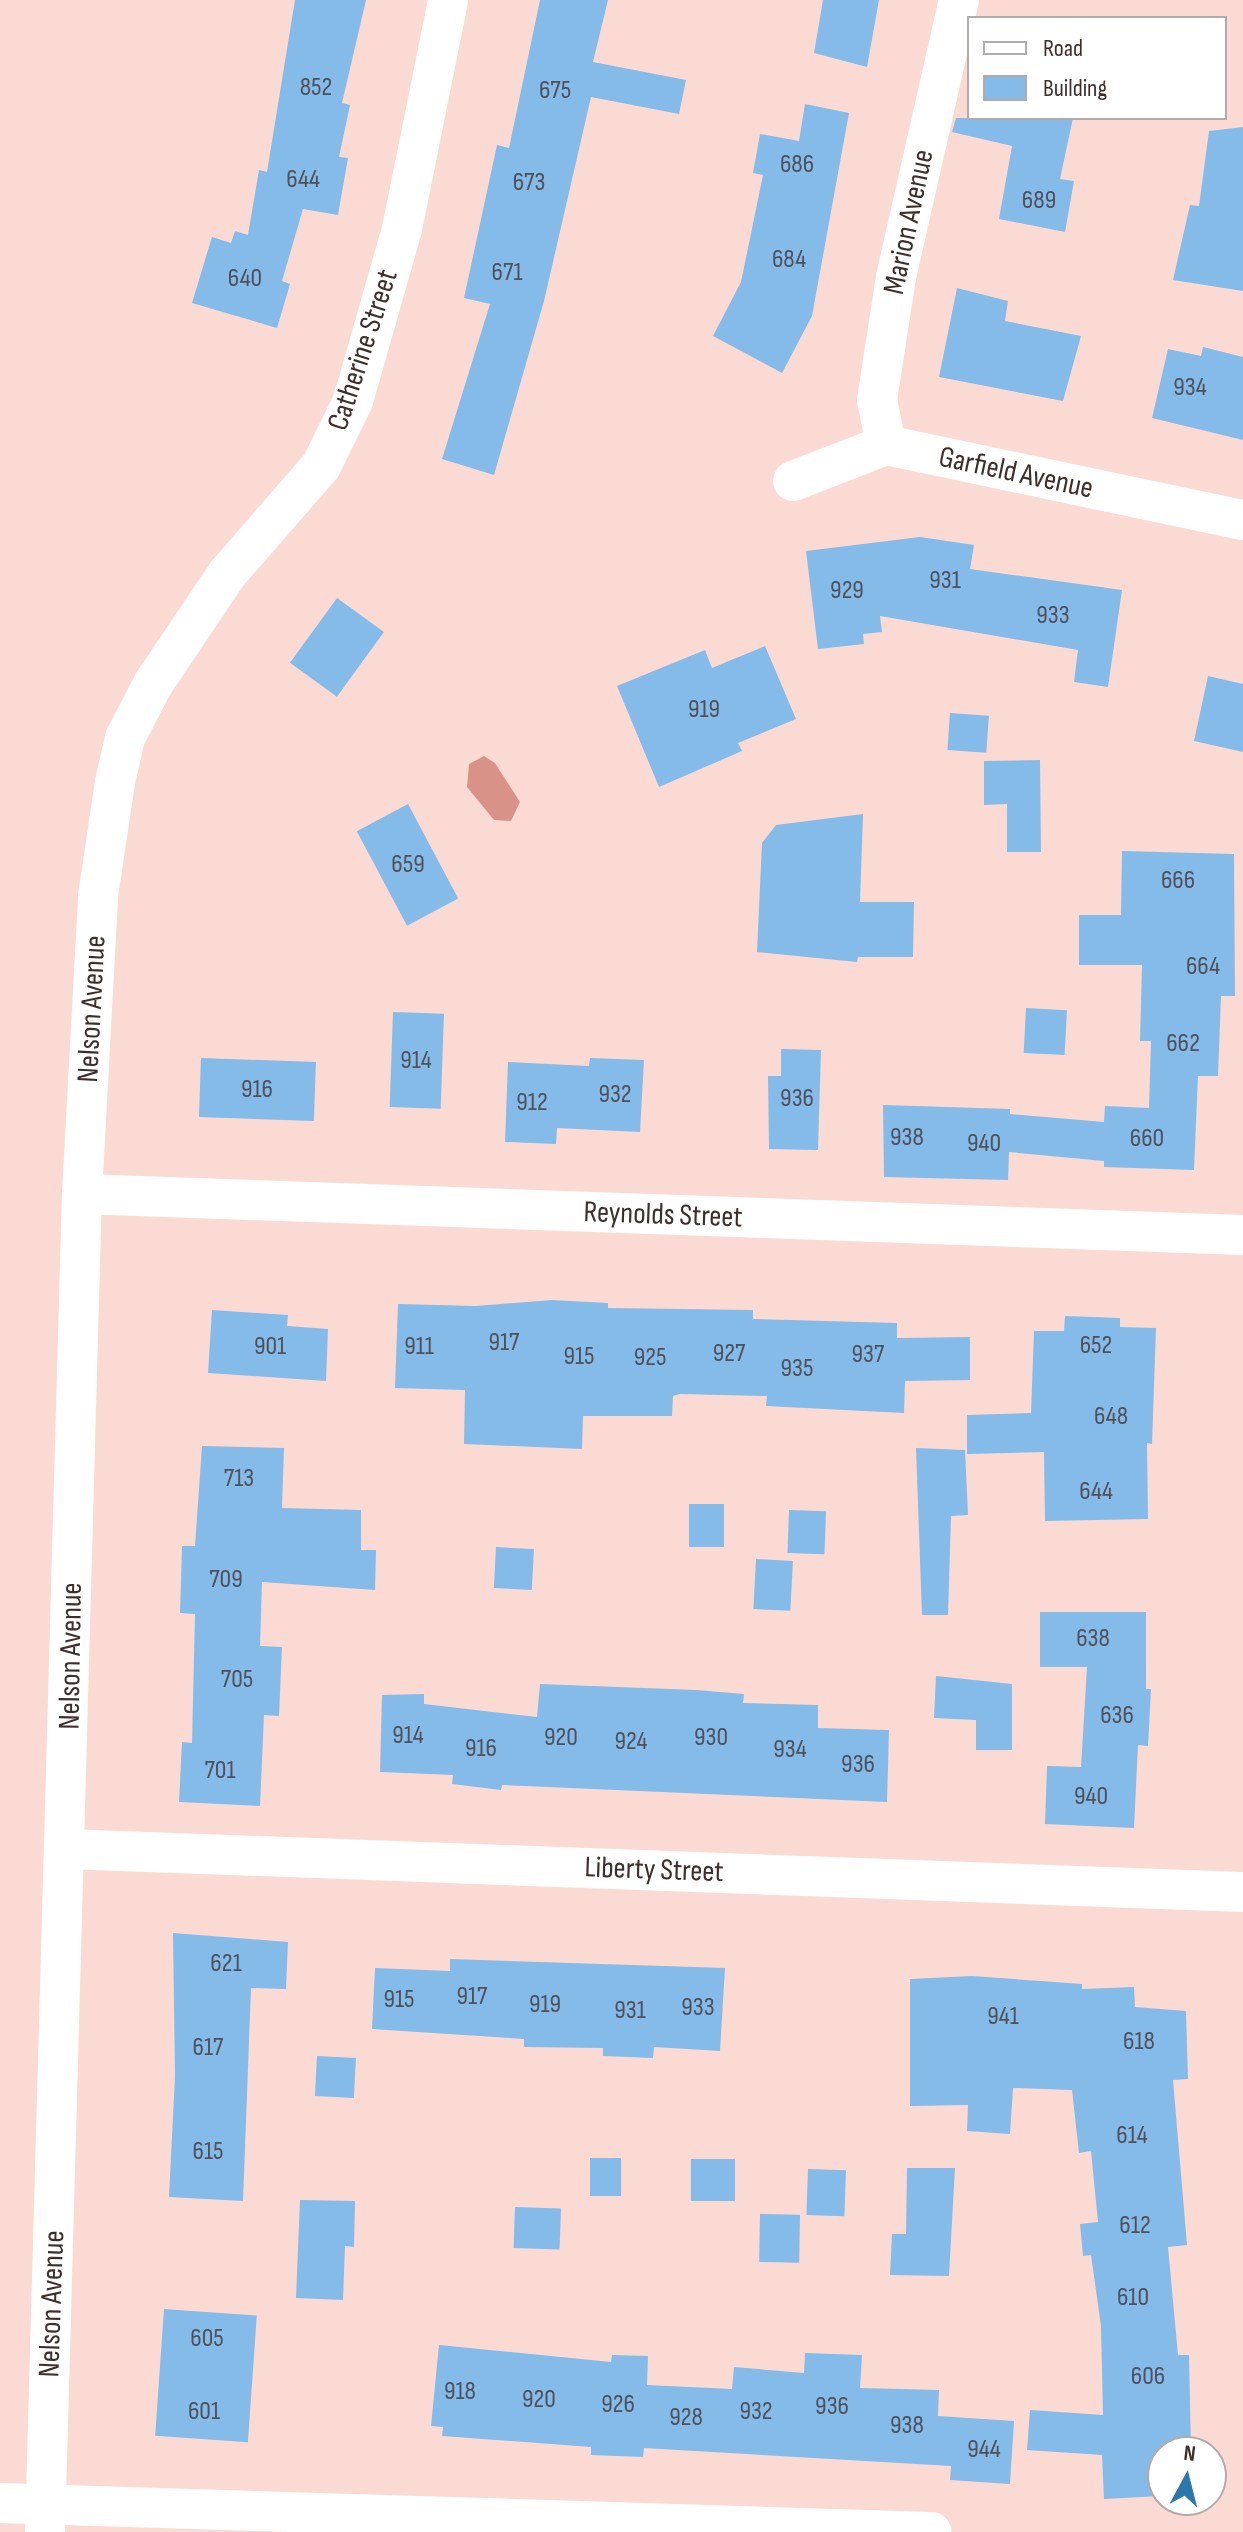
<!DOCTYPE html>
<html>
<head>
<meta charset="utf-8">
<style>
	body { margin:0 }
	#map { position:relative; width:1243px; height:2532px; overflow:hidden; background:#fbdad4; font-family:"Sofia Sans Condensed",sans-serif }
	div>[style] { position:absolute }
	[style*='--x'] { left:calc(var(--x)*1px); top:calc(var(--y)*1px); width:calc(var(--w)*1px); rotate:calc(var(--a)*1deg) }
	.water>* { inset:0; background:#d89288 }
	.building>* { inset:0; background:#84bbe8; transform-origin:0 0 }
	.street>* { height:40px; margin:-20px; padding:0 20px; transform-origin:20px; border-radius:20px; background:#fff }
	span { translate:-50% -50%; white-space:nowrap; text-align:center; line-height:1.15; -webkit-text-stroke:6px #fff; paint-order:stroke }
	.number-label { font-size:26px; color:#4f505a }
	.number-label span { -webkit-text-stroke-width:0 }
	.street-label { font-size:30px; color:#3d2d2b }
	.legend { position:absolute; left:967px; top:16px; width:260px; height:104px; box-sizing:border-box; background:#fff; border:2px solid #b1abaa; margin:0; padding:10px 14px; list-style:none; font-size:24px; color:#3d2d2b }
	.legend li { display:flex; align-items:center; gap:16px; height:40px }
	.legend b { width:40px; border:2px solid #b1abaa }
	.north { position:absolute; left:1147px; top:2436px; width:80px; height:80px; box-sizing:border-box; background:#fff; border:2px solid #b1abaa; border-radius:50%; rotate:7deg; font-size:22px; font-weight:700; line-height:32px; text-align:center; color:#3d2d2b }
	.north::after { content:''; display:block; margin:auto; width:28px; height:36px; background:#2d77aa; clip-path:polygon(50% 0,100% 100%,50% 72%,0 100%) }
</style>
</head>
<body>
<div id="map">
	<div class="water">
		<i style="clip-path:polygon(484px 756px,495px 763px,520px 802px,511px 821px,494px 820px,467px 787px,469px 764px)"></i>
	</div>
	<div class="building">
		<i style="clip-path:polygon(295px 0,366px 0,342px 103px,350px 105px,339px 157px,348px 158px,338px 215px,303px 209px,282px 281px,290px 284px,277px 328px,192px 303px,212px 237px,231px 243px,235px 231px,248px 235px,259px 170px,267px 172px)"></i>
		<i style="clip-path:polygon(540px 0,608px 0,593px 62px,686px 80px,679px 114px,591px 97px,544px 301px,494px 475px,442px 459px,490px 304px,464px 298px,497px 145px,509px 148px)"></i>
		<i style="clip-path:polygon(823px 0,879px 0,867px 67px,814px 53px)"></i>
		<i style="clip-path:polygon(805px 104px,849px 113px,812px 316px,782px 373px,713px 336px,741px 282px,763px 175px,753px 173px,760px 134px,799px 141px)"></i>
		<i style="clip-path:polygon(956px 118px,1073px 118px,1060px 179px,1074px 181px,1065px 232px,999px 219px,1012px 146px,952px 132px)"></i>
		<i style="clip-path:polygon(1243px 127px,1243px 291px,1173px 280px,1190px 205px,1199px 206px,1209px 131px)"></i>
		<i style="clip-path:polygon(957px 288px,1008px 301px,1005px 321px,1081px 336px,1063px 401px,939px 377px)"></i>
		<i style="clip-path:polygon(1203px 347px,1243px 357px,1243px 440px,1152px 418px,1168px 349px,1201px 356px)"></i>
		<i style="clip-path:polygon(920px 537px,974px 545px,970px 569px,1122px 590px,1108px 687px,1074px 682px,1078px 650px,880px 616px,882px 632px,863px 634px,864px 644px,818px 649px,806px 551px)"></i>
		<i style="left:337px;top:598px;width:58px;height:80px;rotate:36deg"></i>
		<i style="clip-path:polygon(765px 646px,796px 719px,738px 743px,742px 751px,659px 787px,617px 686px,705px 650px,712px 668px)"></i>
		<i style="clip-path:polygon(1208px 676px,1243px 684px,1243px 752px,1194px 741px)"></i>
		<i style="left:950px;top:713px;width:39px;height:37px;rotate:4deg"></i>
		<i style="clip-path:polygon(1040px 760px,1041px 852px,1007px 852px,1007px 804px,984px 805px,984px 761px)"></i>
		<i style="left:408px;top:804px;width:107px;height:58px;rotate:62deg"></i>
		<i style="clip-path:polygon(863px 814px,860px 902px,914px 902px,913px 957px,858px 957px,857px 962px,757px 952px,762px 843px,776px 825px)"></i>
		<i style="clip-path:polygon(1122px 851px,1234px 854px,1235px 996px,1221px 996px,1218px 1076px,1198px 1076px,1194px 1170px,1104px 1167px,1104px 1161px,1009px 1152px,1008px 1180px,884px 1177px,883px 1105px,1010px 1109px,1010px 1114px,1104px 1122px,1105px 1106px,1149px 1108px,1151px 1041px,1140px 1041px,1142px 965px,1079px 965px,1079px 915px,1121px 915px)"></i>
		<i style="left:1026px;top:1008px;width:41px;height:45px;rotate:3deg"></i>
		<i style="left:393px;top:1012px;width:51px;height:95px;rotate:2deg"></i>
		<i style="clip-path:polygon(781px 1049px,821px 1050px,818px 1150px,769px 1149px,768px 1076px,781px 1076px)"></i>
		<i style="left:201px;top:1058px;width:115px;height:59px;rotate:2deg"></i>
		<i style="clip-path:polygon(590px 1058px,644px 1060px,640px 1132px,557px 1128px,556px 1144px,505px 1142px,508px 1062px,589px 1066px)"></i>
		<i style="clip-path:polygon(552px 1300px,608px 1303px,608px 1308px,753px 1310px,753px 1319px,897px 1323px,897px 1338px,970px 1337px,970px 1380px,905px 1381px,904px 1413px,766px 1406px,767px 1396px,680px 1394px,673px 1396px,672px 1416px,583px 1416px,582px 1449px,464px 1444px,465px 1390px,395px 1388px,398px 1304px,476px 1306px)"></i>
		<i style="clip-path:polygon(212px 1310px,288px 1315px,287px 1326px,328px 1329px,326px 1381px,208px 1373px)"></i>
		<i style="clip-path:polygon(1065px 1316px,1120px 1318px,1120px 1327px,1156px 1328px,1152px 1444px,1147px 1443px,1148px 1519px,1045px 1521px,1044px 1452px,967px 1454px,967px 1415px,1031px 1413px,1034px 1331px,1064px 1331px)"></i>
		<i style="clip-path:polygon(202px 1446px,284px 1448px,282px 1508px,361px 1510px,361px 1550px,376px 1550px,375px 1590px,262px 1582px,260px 1646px,282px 1647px,279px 1716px,264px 1715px,260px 1806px,179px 1802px,182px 1742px,192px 1743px,195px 1614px,180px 1613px,182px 1546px,195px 1546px)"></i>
		<i style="clip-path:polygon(916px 1448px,965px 1450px,968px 1515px,951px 1516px,948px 1615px,922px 1615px)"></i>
		<i style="left:689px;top:1504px;width:35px;height:43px"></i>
		<i style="left:789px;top:1510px;width:37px;height:43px;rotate:2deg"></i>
		<i style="left:496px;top:1547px;width:38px;height:41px;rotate:3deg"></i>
		<i style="left:756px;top:1559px;width:37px;height:50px;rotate:3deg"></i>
		<i style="clip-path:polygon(1040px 1612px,1146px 1612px,1146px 1689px,1151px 1689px,1148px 1746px,1138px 1745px,1134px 1828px,1045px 1824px,1047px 1766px,1081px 1767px,1087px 1667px,1040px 1667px)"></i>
		<i style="clip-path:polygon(936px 1676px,1012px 1684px,1012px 1750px,976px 1750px,976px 1720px,934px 1718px)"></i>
		<i style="clip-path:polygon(540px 1684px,696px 1690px,744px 1694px,743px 1703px,818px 1705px,818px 1728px,889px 1730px,887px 1802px,502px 1785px,501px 1790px,452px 1784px,453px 1775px,380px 1772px,382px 1695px,424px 1694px,424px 1704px,537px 1717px)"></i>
		<i style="clip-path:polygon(173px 1933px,288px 1942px,286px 1989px,251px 1988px,243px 2201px,169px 2197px,175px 2076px)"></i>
		<i style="clip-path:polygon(450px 1959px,725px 1968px,720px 2051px,654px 2047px,653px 2058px,603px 2056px,603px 2048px,524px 2047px,524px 2039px,372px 2029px,375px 1968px,450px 1971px)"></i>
		<i style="clip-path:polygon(972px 1976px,1082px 1984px,1082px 1989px,1134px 1987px,1135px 2007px,1186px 2011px,1188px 2079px,1173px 2080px,1187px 2245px,1168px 2247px,1178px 2355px,1189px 2355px,1191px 2452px,1163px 2452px,1160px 2496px,1104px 2499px,1102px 2455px,1027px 2450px,1030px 2410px,1103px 2415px,1101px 2326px,1091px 2255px,1083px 2256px,1080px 2224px,1098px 2222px,1091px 2151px,1079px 2153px,1072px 2090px,1013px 2088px,1010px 2134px,967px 2131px,968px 2105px,910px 2106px,910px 1979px)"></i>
		<i style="left:317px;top:2056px;width:39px;height:40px;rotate:3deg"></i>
		<i style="left:590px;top:2158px;width:31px;height:38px"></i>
		<i style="left:691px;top:2159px;width:44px;height:42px"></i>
		<i style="clip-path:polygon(907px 2168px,955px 2168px,949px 2276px,890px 2275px,892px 2234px,906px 2234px)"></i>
		<i style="left:808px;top:2169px;width:38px;height:46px;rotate:2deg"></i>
		<i style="clip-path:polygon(300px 2200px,355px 2201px,354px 2247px,345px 2246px,343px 2300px,296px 2298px)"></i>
		<i style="left:515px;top:2207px;width:46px;height:41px;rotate:2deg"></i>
		<i style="left:760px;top:2214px;width:40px;height:48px;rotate:1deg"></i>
		<i style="left:164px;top:2309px;width:93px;height:127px;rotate:4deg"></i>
		<i style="clip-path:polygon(439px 2345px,611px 2362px,612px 2355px,648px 2356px,647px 2385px,732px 2389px,734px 2367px,804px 2373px,805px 2353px,862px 2355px,860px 2388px,939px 2390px,938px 2416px,1014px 2421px,1010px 2484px,950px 2480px,951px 2466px,644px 2448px,643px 2457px,591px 2455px,591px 2447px,442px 2436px,443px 2427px,431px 2426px)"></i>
	</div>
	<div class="street">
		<i style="--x:886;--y:445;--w:46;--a:-101.3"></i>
		<i style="--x:877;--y:400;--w:124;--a:-81.2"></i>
		<i style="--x:896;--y:277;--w:284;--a:-77.2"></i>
		<i style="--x:793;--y:481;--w:100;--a:-21.2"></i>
		<i style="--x:886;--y:445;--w:365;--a:11.9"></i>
		<i style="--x:82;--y:1194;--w:1162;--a:2.02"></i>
		<i style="--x:66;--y:1849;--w:1178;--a:2.09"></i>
		<i style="--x:0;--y:2503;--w:932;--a:1.78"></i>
		<i style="--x:45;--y:2532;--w:1339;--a:-88.42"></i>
		<i style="--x:82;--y:1194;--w:298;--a:-86.9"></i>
		<i style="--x:98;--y:896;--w:115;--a:-81.5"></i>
		<i style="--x:115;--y:782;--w:45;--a:-77.2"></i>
		<i style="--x:125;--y:738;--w:61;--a:-62.6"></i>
		<i style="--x:153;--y:684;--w:133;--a:-56.1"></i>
		<i style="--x:227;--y:574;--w:143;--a:-49"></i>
		<i style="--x:321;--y:466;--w:72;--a:-63.8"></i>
		<i style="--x:353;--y:401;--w:179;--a:-74.1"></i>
		<i style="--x:402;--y:229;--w:234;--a:-78.6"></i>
	</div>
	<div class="number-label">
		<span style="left:316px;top:88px">852</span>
		<span style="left:555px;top:91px">675</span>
		<span style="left:797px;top:165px">686</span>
		<span style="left:303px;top:180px">644</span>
		<span style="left:529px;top:183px">673</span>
		<span style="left:1039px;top:201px">689</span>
		<span style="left:789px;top:260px">684</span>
		<span style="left:507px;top:273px">671</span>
		<span style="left:245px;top:279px">640</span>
		<span style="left:1190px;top:388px">934</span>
		<span style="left:945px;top:581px">931</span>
		<span style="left:847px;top:591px">929</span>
		<span style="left:1053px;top:616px">933</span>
		<span style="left:704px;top:710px">919</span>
		<span style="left:408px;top:865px">659</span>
		<span style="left:1178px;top:881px">666</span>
		<span style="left:1203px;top:967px">664</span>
		<span style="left:1183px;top:1044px">662</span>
		<span style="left:416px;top:1061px">914</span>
		<span style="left:257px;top:1090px">916</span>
		<span style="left:615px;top:1095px">932</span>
		<span style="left:797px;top:1099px">936</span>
		<span style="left:532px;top:1103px">912</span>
		<span style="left:907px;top:1138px">938</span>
		<span style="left:1147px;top:1139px">660</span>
		<span style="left:984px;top:1144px">940</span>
		<span style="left:504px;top:1343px">917</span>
		<span style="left:1096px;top:1346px">652</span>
		<span style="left:270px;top:1347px">901</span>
		<span style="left:419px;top:1347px">911</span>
		<span style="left:729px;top:1354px">927</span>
		<span style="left:868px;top:1355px">937</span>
		<span style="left:579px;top:1357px">915</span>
		<span style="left:650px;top:1358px">925</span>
		<span style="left:797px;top:1369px">935</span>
		<span style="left:1111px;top:1417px">648</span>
		<span style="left:239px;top:1479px">713</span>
		<span style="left:1096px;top:1492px">644</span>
		<span style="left:226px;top:1580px">709</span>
		<span style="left:1093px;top:1639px">638</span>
		<span style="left:237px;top:1680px">705</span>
		<span style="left:1117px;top:1716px">636</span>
		<span style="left:408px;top:1736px">914</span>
		<span style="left:561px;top:1738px">920</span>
		<span style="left:711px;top:1738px">930</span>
		<span style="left:631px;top:1742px">924</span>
		<span style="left:481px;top:1749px">916</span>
		<span style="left:790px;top:1750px">934</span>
		<span style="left:858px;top:1765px">936</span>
		<span style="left:220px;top:1771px">701</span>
		<span style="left:1091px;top:1797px">940</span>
		<span style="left:226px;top:1964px">621</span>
		<span style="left:472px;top:1997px">917</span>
		<span style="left:399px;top:2000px">915</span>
		<span style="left:545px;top:2005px">919</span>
		<span style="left:698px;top:2008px">933</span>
		<span style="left:630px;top:2011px">931</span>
		<span style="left:1003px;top:2017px">941</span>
		<span style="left:1139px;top:2042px">618</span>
		<span style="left:208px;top:2048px">617</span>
		<span style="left:1132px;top:2136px">614</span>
		<span style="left:208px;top:2152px">615</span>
		<span style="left:1135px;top:2226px">612</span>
		<span style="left:1133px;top:2298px">610</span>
		<span style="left:207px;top:2339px">605</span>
		<span style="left:1148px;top:2377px">606</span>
		<span style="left:460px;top:2392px">918</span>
		<span style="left:539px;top:2400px">920</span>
		<span style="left:618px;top:2405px">926</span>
		<span style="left:832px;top:2407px">936</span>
		<span style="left:204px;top:2412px">601</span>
		<span style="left:756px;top:2412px">932</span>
		<span style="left:686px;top:2418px">928</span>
		<span style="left:907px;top:2426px">938</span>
		<span style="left:984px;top:2450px">944</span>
	</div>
	<div class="street-label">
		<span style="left:909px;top:222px;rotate:-78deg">Marion Avenue</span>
		<span style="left:363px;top:350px;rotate:-72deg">Catherine Street</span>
		<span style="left:1016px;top:473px;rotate:12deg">Garfield Avenue</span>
		<span style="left:92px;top:1009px;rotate:-87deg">Nelson Avenue</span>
		<span style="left:663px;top:1215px;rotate:2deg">Reynolds Street</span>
		<span style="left:71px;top:1656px;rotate:-89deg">Nelson Avenue</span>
		<span style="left:654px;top:1870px;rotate:2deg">Liberty Street</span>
		<span style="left:52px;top:2304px;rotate:-88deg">Nelson Avenue</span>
	</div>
	<ul class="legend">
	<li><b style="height:10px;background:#fff"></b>Road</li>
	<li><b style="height:22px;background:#84bbe8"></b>Building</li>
	</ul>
	<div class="north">N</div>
</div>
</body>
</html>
